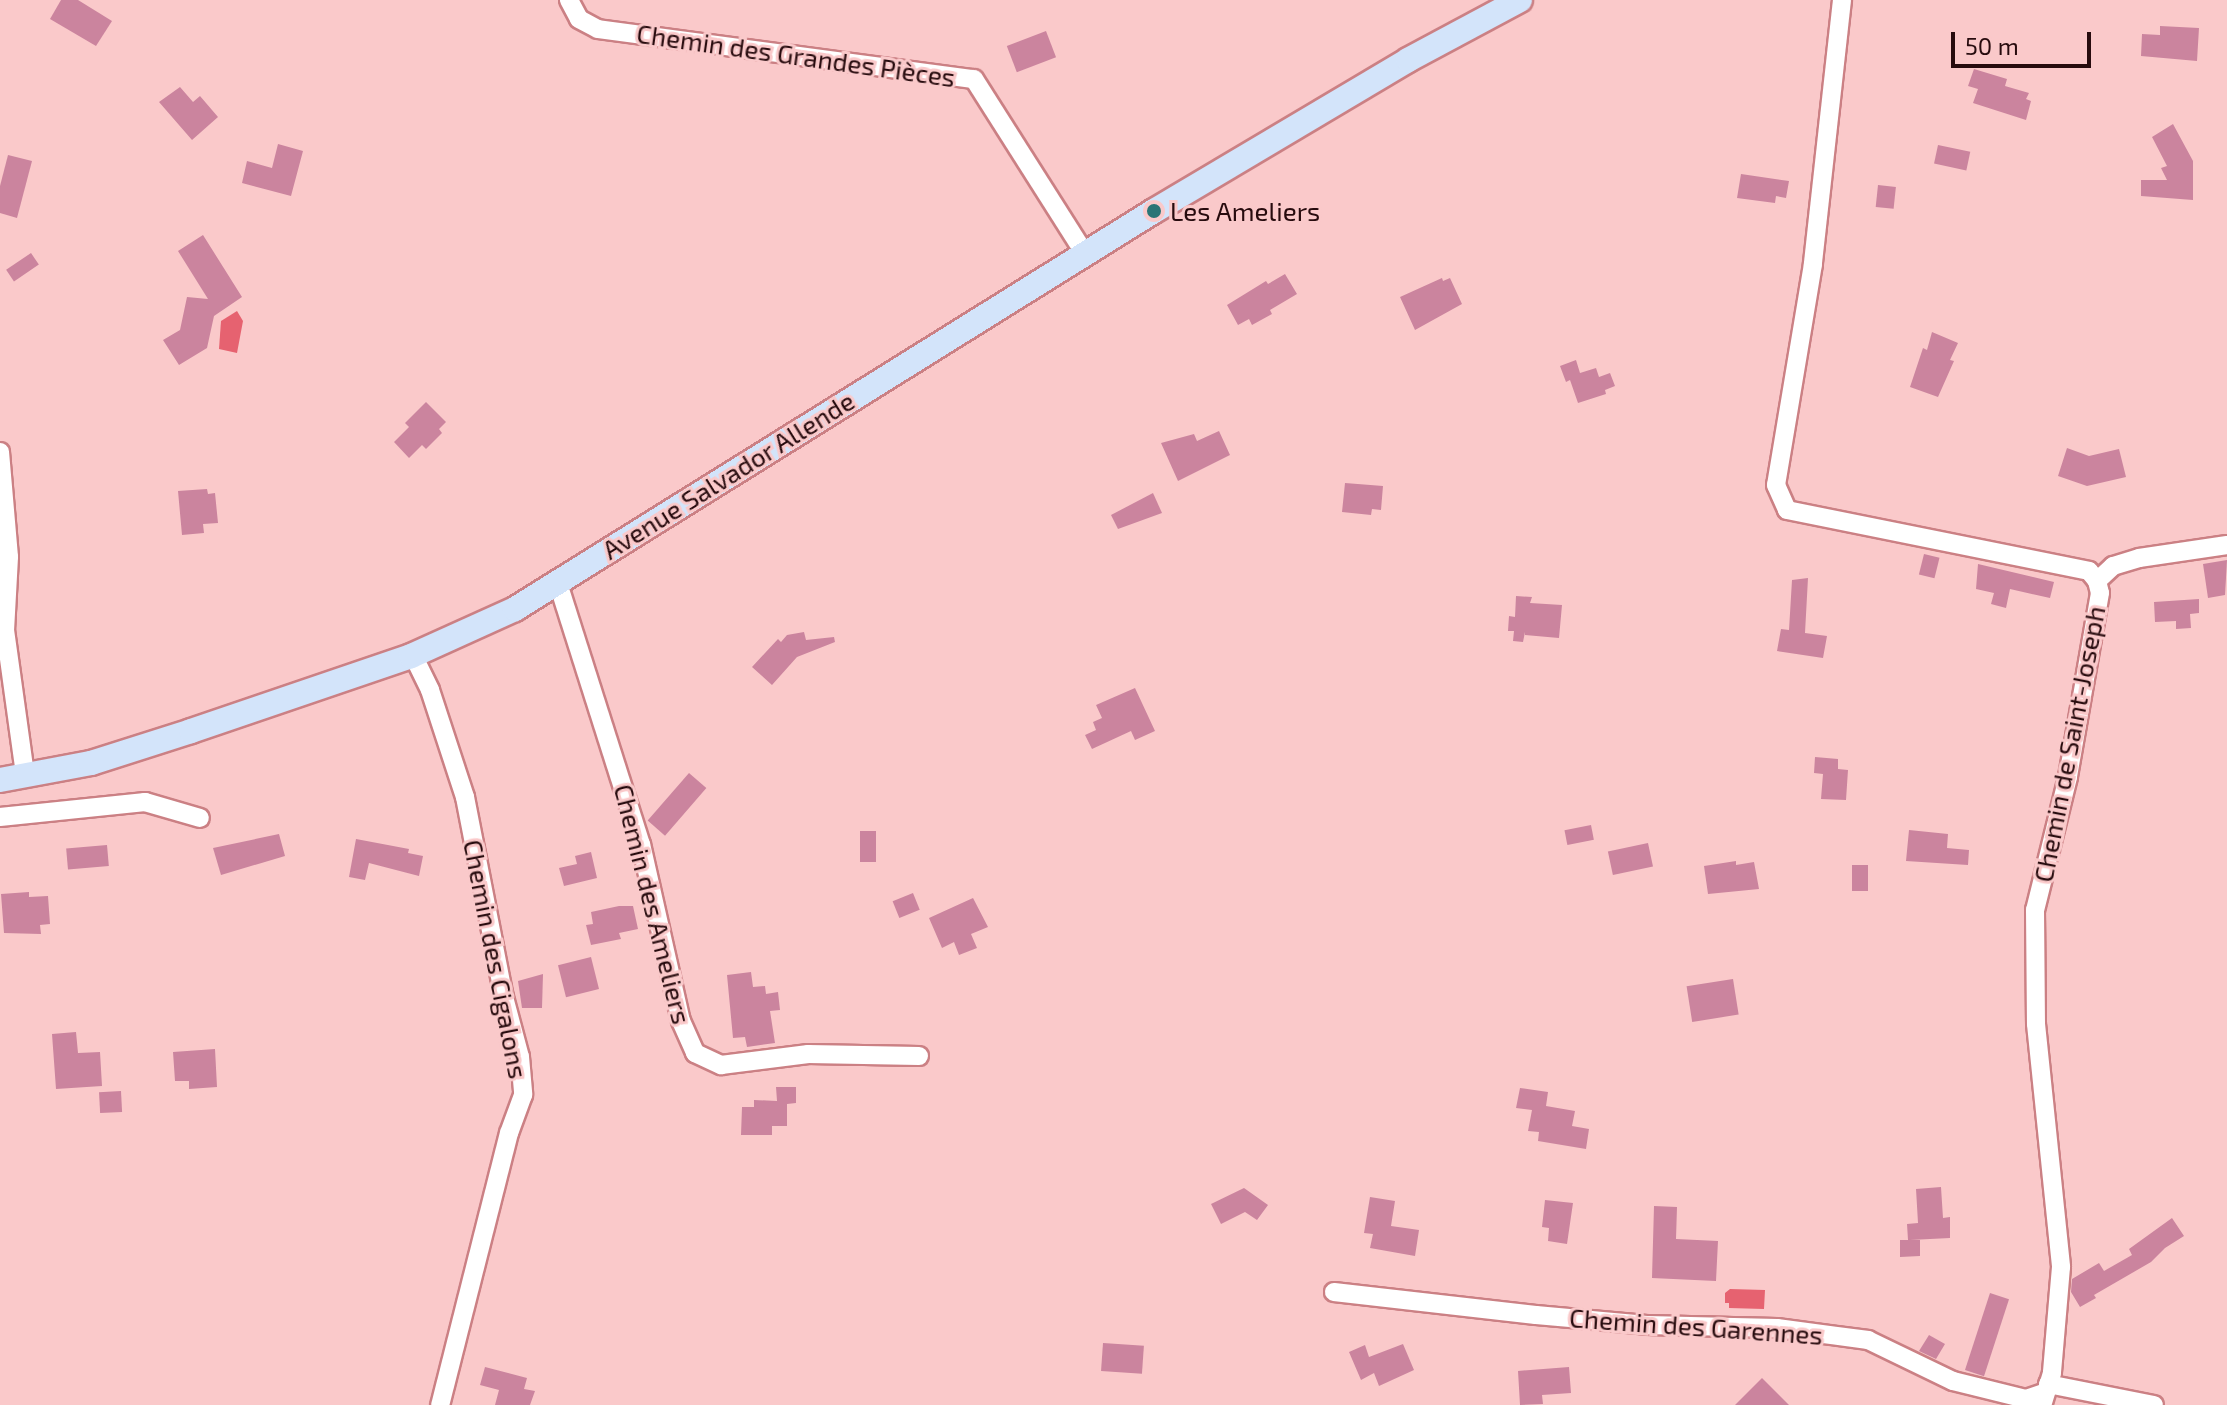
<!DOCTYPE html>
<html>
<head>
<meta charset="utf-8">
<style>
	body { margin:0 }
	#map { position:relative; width:2227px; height:1405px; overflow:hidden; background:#fac9ca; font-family:"Exo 2",sans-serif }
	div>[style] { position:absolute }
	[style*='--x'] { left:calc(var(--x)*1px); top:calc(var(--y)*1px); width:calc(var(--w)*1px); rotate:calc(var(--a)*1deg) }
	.water>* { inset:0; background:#e66270 }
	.building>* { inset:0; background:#cb849e; transform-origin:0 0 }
	.roads { filter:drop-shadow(2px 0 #cb8084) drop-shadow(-2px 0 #cb8084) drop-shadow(0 2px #cb8084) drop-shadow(0 -2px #cb8084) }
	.minor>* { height:18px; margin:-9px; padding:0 9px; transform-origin:9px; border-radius:9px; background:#fff }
	.major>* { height:24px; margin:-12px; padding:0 12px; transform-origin:12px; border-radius:12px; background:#d3e4fa }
	.dots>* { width:22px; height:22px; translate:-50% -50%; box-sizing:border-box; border:4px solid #fac9ca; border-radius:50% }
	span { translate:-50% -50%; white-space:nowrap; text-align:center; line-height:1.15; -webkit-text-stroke:6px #fac9ca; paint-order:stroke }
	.street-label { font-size:26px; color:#270b0e }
	.poi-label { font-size:26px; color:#270b0e }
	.left { translate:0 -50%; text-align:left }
	.scale { position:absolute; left:1951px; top:32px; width:140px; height:36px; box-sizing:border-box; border:4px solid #270b0e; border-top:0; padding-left:10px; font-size:24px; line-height:28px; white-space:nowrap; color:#270b0e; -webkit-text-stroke:6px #fac9ca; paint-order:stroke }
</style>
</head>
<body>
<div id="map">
	<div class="water">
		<i style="clip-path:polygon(237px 311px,243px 321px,237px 353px,219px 349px,221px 321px)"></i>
		<i style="clip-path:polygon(1730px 1289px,1765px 1290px,1764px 1309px,1729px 1308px,1729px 1303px,1725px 1303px,1725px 1293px)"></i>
	</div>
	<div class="building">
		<i style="clip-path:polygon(61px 0,78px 0,112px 21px,96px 46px,50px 19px)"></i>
		<i style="clip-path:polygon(2160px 26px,2199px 28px,2197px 61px,2141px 56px,2142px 34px,2160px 35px)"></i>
		<i style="left:1046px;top:31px;width:28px;height:42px;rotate:69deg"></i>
		<i style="clip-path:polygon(1974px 69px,2007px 79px,2005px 86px,2029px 93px,2026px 99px,2031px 101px,2026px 120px,1973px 103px,1978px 89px,1968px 86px)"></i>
		<i style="clip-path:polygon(180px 87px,193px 102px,200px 96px,218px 117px,192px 140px,159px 102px)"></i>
		<i style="clip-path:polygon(2173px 124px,2193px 161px,2193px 200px,2141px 196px,2141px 180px,2167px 180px,2161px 168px,2167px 166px,2152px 137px)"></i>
		<i style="clip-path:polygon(278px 144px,303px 151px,291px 196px,242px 183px,247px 161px,272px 168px)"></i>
		<i style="left:1938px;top:145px;width:33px;height:19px;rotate:12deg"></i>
		<i style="clip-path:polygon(8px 155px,32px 161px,17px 218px,0 213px,0 186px)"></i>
		<i style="clip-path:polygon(1741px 174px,1789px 181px,1786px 198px,1776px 196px,1775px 203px,1737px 198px)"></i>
		<i style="left:1878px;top:185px;width:18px;height:22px;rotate:6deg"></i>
		<i style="clip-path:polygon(203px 235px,242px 297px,214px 316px,207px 348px,179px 365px,163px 340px,180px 330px,187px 297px,208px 299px,178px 251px)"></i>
		<i style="left:31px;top:253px;width:14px;height:30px;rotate:56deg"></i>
		<i style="clip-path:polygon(1285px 274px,1297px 294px,1270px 310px,1272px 314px,1252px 325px,1249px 319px,1238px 325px,1227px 305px,1266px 281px,1268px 284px)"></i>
		<i style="clip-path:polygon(1442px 278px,1443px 281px,1450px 278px,1462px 304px,1415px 330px,1400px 297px)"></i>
		<i style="clip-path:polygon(1932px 332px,1958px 343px,1950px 360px,1954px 361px,1938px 397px,1910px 387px,1923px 348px,1927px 350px)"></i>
		<i style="clip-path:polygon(1576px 360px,1580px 373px,1596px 368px,1599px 377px,1610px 373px,1615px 386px,1605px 390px,1606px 394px,1578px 403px,1570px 380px,1566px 382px,1560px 366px)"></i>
		<i style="clip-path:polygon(426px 402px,446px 422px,439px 429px,442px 433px,426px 449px,422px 445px,409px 458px,394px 442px,409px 427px,405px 423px)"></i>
		<i style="clip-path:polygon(1219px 431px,1230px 455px,1178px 481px,1161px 443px,1194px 434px,1197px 441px)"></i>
		<i style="clip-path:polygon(2067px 448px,2089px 456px,2119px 449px,2126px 477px,2087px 486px,2058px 476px)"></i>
		<i style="clip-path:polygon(1345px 483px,1383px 486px,1381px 510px,1372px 509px,1371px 515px,1342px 512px)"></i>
		<i style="clip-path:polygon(207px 489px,208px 494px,215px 493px,218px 523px,203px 524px,204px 533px,182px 535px,178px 491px)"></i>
		<i style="clip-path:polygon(1153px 493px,1162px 513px,1118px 529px,1111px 515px)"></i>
		<i style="left:1924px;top:554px;width:16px;height:21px;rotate:14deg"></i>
		<i style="clip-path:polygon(2227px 560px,2225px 595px,2208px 598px,2203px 564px)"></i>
		<i style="clip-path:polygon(1978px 564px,2054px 582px,2050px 598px,2010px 589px,2006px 608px,1991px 604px,1994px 593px,1976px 589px)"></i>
		<i style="clip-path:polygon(1808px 578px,1805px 633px,1827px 636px,1823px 658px,1777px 651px,1781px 629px,1789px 630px,1792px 580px)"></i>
		<i style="clip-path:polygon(1516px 596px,1532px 597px,1530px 603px,1562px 605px,1559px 638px,1525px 635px,1525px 632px,1523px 642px,1513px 641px,1514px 631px,1508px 631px,1509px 616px,1515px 617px)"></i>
		<i style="clip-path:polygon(2199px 599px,2199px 613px,2190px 614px,2191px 628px,2176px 629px,2176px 621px,2155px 622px,2154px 602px)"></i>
		<i style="clip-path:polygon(804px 632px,806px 640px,834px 637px,835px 642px,797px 657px,772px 685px,752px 667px,778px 639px,781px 642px,787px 635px)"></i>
		<i style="clip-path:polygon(1135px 688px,1155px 731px,1135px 740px,1131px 731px,1092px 749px,1085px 735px,1096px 730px,1093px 722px,1102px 718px,1096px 705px)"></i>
		<i style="clip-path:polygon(1815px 757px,1838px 759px,1838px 769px,1848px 770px,1846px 800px,1821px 799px,1823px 774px,1814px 773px)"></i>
		<i style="left:689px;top:773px;width:23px;height:63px;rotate:41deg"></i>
		<i style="left:1591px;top:825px;width:15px;height:27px;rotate:79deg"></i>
		<i style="clip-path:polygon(1909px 830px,1948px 834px,1947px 848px,1969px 850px,1968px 865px,1906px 861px)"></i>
		<i style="left:860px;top:831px;width:16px;height:31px"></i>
		<i style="clip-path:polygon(279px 834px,285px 856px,221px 875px,213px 848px)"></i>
		<i style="clip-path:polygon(356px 839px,409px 849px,408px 853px,423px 856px,419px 876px,369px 863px,365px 880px,349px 877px)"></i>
		<i style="left:1648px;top:843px;width:24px;height:41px;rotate:78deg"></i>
		<i style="left:107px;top:845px;width:21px;height:41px;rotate:85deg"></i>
		<i style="clip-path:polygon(591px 852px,597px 878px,564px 886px,559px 868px,577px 864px,575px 856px)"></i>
		<i style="clip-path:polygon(1736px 861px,1736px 865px,1754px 862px,1759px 889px,1708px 894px,1704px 866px)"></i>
		<i style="left:1852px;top:865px;width:16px;height:26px"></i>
		<i style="clip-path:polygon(29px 892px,29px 897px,48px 896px,50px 924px,40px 925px,41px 934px,4px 933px,1px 894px)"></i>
		<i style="left:913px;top:893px;width:18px;height:22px;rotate:68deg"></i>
		<i style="clip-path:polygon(973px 898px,988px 927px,971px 934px,977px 948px,959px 955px,954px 942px,942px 948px,929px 918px)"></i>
		<i style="clip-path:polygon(619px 906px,633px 906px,638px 929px,619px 933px,621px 939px,591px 945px,586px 925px,593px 924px,591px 912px)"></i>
		<i style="left:591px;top:957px;width:33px;height:34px;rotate:76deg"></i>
		<i style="clip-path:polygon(751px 972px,753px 987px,765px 986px,766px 994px,778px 992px,780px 1010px,770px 1011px,775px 1043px,747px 1047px,745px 1037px,733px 1038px,727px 975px)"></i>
		<i style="clip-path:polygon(543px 974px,542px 1008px,522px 1008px,518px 981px)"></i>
		<i style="left:1733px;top:979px;width:36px;height:47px;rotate:81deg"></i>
		<i style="clip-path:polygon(76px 1032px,78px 1053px,100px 1052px,102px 1086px,56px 1089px,52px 1034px)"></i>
		<i style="clip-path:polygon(215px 1049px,217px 1087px,189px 1089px,189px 1081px,175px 1081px,173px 1052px)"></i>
		<i style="clip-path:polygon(776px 1087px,796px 1087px,796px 1103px,787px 1104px,787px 1126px,772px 1126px,772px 1135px,741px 1135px,742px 1107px,754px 1107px,754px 1100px,777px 1101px)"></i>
		<i style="clip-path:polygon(1520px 1088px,1548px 1092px,1546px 1106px,1575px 1111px,1572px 1126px,1589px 1129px,1586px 1149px,1538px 1141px,1539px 1132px,1528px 1131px,1532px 1110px,1516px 1108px)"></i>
		<i style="left:121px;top:1091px;width:21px;height:22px;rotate:87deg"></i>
		<i style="clip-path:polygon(1941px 1187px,1943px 1218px,1950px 1217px,1950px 1238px,1910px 1240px,1920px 1240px,1920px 1256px,1900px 1257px,1900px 1240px,1908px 1240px,1907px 1224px,1918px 1223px,1916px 1189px)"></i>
		<i style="clip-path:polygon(1244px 1188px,1268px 1205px,1257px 1220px,1245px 1212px,1221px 1224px,1211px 1204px)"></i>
		<i style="clip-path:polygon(1370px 1197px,1395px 1201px,1391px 1226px,1419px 1230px,1415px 1256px,1370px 1248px,1373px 1234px,1364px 1233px)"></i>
		<i style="clip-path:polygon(1545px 1200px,1573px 1203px,1567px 1244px,1548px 1241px,1549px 1228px,1542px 1227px)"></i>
		<i style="clip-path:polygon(1654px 1206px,1677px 1207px,1676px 1239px,1718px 1241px,1716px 1281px,1652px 1278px)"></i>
		<i style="clip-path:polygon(2172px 1218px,2184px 1236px,2165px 1248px,2151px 1262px,2094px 1295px,2096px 1298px,2080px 1307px,2071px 1292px,2072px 1279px,2099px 1263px,2104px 1271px,2132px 1255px,2129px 1249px)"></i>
		<i style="left:1990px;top:1293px;width:20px;height:81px;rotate:18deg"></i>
		<i style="clip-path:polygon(1929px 1335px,1945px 1344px,1936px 1359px,1919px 1351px)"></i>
		<i style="left:1103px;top:1343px;width:41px;height:28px;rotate:4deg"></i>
		<i style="clip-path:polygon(1403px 1344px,1414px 1370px,1379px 1386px,1374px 1373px,1361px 1380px,1349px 1352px,1365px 1345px,1369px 1357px)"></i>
		<i style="clip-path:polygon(485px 1367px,527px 1378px,524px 1389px,535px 1391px,530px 1405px,495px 1405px,499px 1390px,480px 1385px)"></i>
		<i style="clip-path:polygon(1569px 1367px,1571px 1393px,1542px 1395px,1543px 1404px,1520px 1405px,1518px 1371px)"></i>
		<i style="clip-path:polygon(1762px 1378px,1789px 1405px,1735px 1405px)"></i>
	</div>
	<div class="roads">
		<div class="minor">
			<i style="--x:569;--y:0;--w:21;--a:62"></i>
			<i style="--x:579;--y:19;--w:21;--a:28"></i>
			<i style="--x:598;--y:29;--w:379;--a:7.6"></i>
			<i style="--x:974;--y:79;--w:207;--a:57.6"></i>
			<i style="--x:1842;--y:0;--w:266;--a:96.3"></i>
			<i style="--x:1813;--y:264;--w:224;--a:99.5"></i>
			<i style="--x:1776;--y:485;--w:27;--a:66"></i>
			<i style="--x:1787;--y:510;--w:308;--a:11.4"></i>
			<i style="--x:2089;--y:571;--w:13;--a:51"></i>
			<i style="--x:2097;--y:581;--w:12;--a:76"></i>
			<i style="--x:2100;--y:593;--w:187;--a:99.9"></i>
			<i style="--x:2068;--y:777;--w:137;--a:103.9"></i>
			<i style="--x:2035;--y:910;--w:114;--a:89.5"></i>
			<i style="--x:2036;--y:1024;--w:244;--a:84.1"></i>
			<i style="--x:2061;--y:1267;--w:106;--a:94.9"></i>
			<i style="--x:2052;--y:1373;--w:34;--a:107"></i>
			<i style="--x:0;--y:452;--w:105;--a:85.1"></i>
			<i style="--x:9;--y:557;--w:73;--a:93.1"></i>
			<i style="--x:5;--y:630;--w:146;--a:82.1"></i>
			<i style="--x:2097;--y:581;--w:22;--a:-43"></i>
			<i style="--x:2113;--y:566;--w:27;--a:-17"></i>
			<i style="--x:2139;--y:558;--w:89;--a:-8.4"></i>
			<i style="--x:558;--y:583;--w:274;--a:72.4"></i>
			<i style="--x:641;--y:844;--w:181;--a:77.3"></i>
			<i style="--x:681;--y:1021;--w:35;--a:66"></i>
			<i style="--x:695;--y:1053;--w:29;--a:25"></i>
			<i style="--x:721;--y:1065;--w:88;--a:-7.2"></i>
			<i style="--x:808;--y:1054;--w:111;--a:1"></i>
			<i style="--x:413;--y:655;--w:39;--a:64"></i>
			<i style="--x:430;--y:690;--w:113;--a:71.9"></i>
			<i style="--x:465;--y:797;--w:204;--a:79"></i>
			<i style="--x:504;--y:997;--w:62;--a:75.1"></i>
			<i style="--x:520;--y:1057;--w:38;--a:85"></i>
			<i style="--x:523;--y:1095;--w:40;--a:110.2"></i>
			<i style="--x:509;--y:1133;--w:281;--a:104.2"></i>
			<i style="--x:0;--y:817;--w:146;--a:-5.9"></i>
			<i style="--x:145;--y:802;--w:57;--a:16.2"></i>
			<i style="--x:1334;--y:1292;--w:203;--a:6.5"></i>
			<i style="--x:1536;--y:1315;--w:111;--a:5.1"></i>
			<i style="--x:1647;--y:1325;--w:130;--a:1.3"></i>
			<i style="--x:1777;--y:1328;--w:92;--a:7.5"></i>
			<i style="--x:1868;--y:1340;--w:94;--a:25.8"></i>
			<i style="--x:1953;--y:1381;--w:75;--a:13.9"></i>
			<i style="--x:2026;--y:1399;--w:21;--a:-19"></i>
			<i style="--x:2048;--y:1384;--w:108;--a:11.2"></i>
		</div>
		<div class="major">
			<i style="--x:0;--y:780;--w:93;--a:-10.6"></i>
			<i style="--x:91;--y:763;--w:105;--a:-17.7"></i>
			<i style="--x:191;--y:731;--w:232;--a:-18.8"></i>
			<i style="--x:411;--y:656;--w:114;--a:-24.3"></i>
			<i style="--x:515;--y:609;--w:753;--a:-31.92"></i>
			<i style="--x:1154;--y:211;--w:295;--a:-30.7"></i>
			<i style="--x:1408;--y:60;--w:127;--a:-28.2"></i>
		</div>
	</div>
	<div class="dots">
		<i style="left:1154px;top:211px;background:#2b7576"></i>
	</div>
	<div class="street-label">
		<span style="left:796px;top:55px;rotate:8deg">Chemin des Grandes Pièces</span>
		<span style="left:728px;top:475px;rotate:-32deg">Avenue Salvador Allende</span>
		<span style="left:2069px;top:744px;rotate:-79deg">Chemin de Saint-Joseph</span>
		<span style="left:653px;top:904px;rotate:76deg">Chemin des Ameliers</span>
		<span style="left:496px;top:959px;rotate:79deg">Chemin des Cigalons</span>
		<span style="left:1696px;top:1326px;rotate:4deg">Chemin des Garennes</span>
	</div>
	<div class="poi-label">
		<span class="left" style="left:1170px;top:211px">Les Ameliers</span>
	</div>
	<div class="scale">50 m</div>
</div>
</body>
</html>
